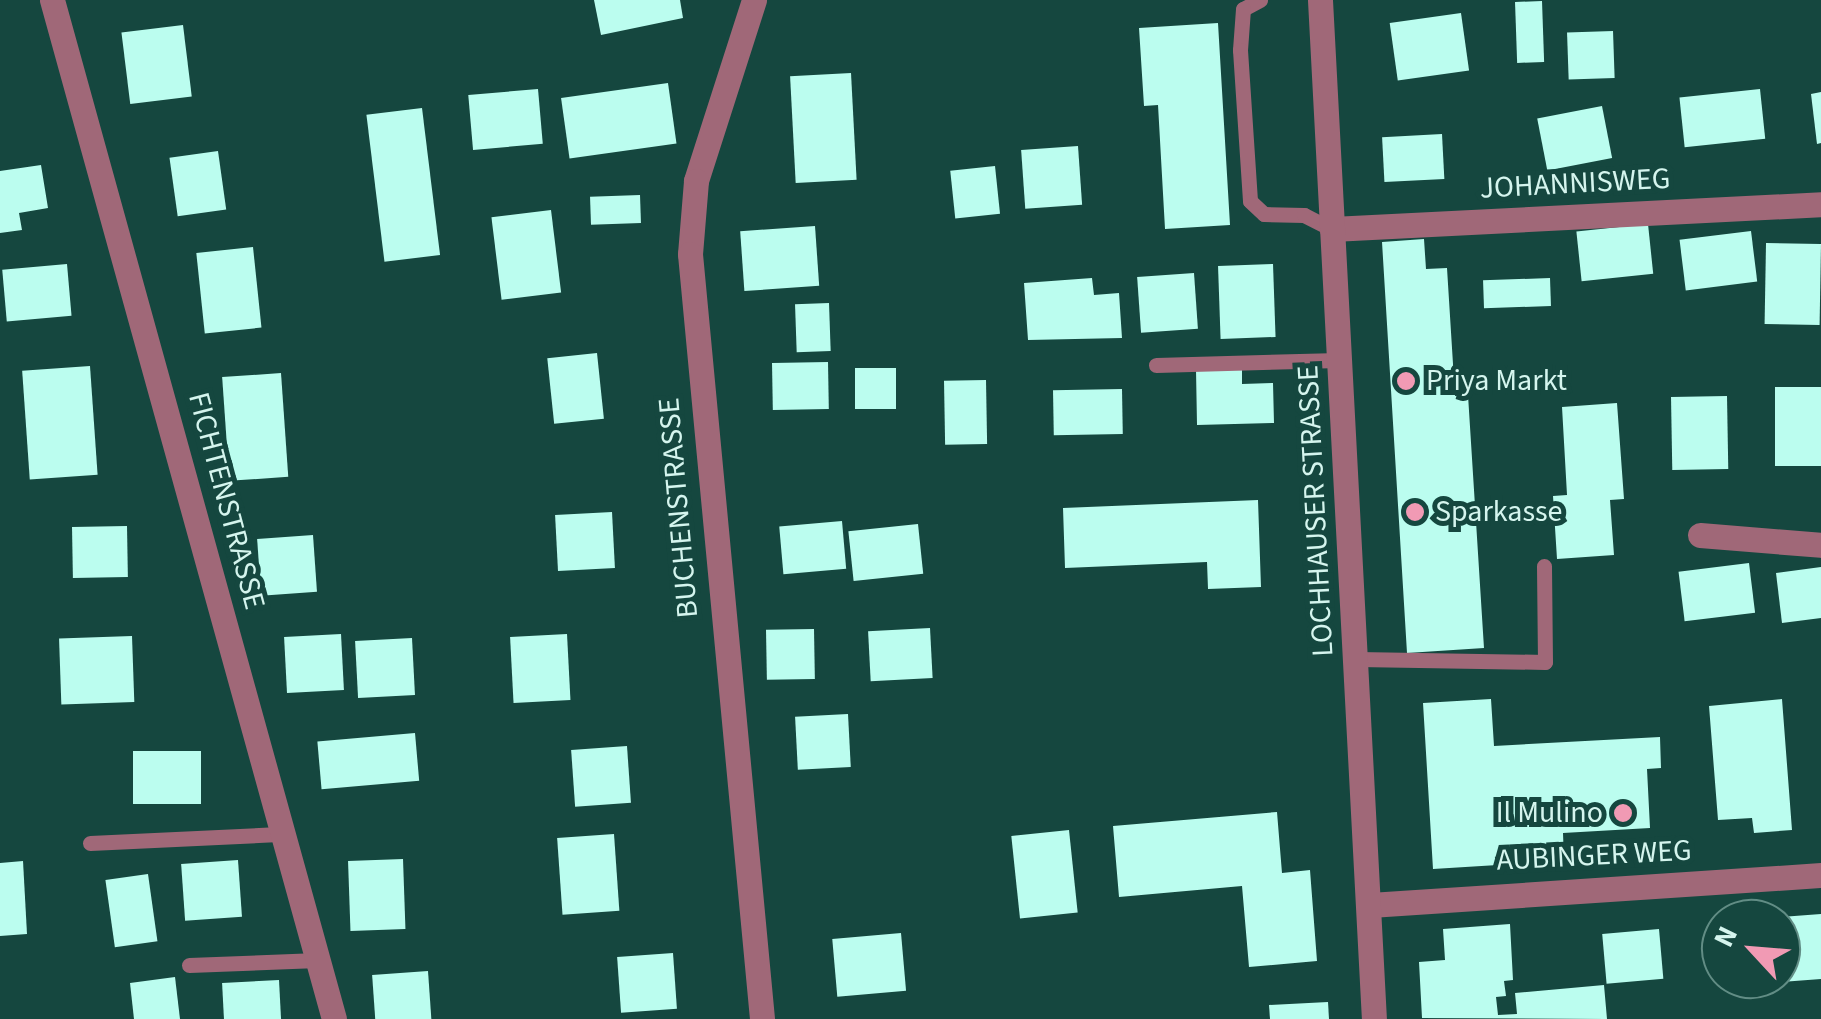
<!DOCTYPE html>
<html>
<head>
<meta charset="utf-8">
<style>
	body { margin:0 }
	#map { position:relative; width:1821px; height:1019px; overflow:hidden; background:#15473f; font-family:"Source Sans 3",sans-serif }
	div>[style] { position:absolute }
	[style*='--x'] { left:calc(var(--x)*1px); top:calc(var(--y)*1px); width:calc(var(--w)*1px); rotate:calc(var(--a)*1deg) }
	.building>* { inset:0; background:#bbfdef; transform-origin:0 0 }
	.service>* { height:15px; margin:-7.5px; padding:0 7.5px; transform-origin:7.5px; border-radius:7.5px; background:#a06878 }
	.minor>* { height:25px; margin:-12.5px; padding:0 12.5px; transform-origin:12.5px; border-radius:12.5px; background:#a06878 }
	.tertiary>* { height:25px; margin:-12.5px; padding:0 12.5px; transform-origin:12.5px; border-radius:12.5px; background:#a06878 }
	.dots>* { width:28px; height:28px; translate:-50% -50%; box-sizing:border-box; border:5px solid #15473f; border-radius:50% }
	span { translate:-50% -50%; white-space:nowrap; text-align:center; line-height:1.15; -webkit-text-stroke:10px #15473f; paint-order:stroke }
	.street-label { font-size:30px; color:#d5f5ee }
	.poi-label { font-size:30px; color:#d5f5ee }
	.left { translate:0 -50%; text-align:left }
	.right { translate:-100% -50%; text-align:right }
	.north { position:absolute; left:1701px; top:899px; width:100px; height:100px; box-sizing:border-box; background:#15473f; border:2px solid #628d85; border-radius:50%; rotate:296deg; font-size:28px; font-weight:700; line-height:40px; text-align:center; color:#d5f5ee }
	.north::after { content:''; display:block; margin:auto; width:35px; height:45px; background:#f19ab4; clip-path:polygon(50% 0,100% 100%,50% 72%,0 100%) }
</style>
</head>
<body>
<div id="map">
	<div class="building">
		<i style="clip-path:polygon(594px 0,680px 0,683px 18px,601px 35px)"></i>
		<i style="left:1542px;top:1px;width:61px;height:27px;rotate:88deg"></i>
		<i style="left:1461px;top:13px;width:58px;height:72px;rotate:82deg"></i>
		<i style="clip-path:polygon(1218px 23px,1230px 225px,1165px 229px,1158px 105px,1144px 106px,1139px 28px)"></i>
		<i style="left:183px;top:25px;width:72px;height:62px;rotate:83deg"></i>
		<i style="left:1613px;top:31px;width:47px;height:46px;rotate:88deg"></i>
		<i style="left:851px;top:73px;width:107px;height:61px;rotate:87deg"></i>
		<i style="left:668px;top:83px;width:61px;height:108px;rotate:82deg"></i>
		<i style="left:538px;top:89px;width:55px;height:70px;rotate:85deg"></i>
		<i style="left:1760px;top:89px;width:50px;height:81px;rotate:84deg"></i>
		<i style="clip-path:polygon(1821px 92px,1821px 143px,1817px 144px,1811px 94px)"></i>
		<i style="left:1602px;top:106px;width:53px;height:66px;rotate:79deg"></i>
		<i style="left:422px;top:108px;width:148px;height:56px;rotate:83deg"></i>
		<i style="left:1442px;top:134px;width:45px;height:60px;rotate:87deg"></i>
		<i style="left:1078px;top:146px;width:59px;height:57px;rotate:86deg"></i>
		<i style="left:218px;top:151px;width:59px;height:49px;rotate:82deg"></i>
		<i style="clip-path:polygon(41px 165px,48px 208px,19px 213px,22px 230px,0 233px,0 171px)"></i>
		<i style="left:995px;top:166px;width:48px;height:45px;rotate:84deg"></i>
		<i style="left:640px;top:195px;width:28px;height:50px;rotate:88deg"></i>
		<i style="left:551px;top:210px;width:83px;height:60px;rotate:83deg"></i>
		<i style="left:1648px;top:224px;width:50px;height:72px;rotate:84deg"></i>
		<i style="left:815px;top:226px;width:60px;height:75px;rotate:86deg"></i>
		<i style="left:1751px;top:231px;width:51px;height:72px;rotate:83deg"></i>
		<i style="clip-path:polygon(1424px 239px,1426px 269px,1447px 268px,1455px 396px,1468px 395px,1484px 648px,1407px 653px,1382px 242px)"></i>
		<i style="left:1821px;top:244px;width:81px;height:55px;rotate:91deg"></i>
		<i style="left:253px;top:247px;width:81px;height:57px;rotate:84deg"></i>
		<i style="left:67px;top:264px;width:52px;height:65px;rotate:85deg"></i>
		<i style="left:1273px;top:264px;width:73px;height:55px;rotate:88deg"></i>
		<i style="left:1194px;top:273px;width:56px;height:57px;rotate:86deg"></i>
		<i style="clip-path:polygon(1092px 278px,1094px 295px,1119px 293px,1122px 338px,1028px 340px,1024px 283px)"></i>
		<i style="left:1550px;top:278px;width:28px;height:67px;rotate:88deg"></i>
		<i style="left:829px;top:303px;width:48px;height:34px;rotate:88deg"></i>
		<i style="left:597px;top:353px;width:66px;height:50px;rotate:84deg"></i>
		<i style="left:828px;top:362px;width:47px;height:56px;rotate:89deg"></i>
		<i style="left:90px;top:366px;width:109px;height:68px;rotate:86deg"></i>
		<i style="left:855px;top:368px;width:41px;height:41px"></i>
		<i style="clip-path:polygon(1242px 369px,1242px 384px,1273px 383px,1274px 423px,1197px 425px,1196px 370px)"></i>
		<i style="left:281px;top:373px;width:104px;height:59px;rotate:86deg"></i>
		<i style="left:986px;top:380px;width:64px;height:42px;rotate:89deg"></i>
		<i style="left:1821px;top:387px;width:79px;height:46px;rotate:90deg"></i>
		<i style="left:1122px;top:389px;width:45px;height:69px;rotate:89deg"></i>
		<i style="left:1727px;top:396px;width:73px;height:56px;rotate:89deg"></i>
		<i style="clip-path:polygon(1617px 403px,1624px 499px,1610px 500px,1614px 555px,1557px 559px,1553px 496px,1567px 495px,1562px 407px)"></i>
		<i style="clip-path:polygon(1258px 500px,1261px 587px,1208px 589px,1207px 562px,1065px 568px,1063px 508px)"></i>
		<i style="left:612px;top:512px;width:56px;height:57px;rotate:87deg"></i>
		<i style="left:842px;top:521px;width:48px;height:63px;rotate:85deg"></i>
		<i style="left:918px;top:524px;width:50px;height:70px;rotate:84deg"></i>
		<i style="left:127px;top:526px;width:51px;height:55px;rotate:89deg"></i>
		<i style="left:313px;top:535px;width:57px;height:56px;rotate:86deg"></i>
		<i style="left:1749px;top:563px;width:50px;height:71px;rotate:83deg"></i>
		<i style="clip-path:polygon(1821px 567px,1821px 618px,1782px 623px,1776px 573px)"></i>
		<i style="left:930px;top:628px;width:50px;height:62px;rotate:87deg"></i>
		<i style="left:814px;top:629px;width:50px;height:48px;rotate:89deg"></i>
		<i style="left:341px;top:634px;width:56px;height:57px;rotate:87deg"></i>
		<i style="left:567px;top:634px;width:66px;height:57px;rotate:87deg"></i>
		<i style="left:132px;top:636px;width:66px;height:73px;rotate:88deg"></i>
		<i style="left:412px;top:638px;width:57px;height:57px;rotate:87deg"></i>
		<i style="clip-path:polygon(1491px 699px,1494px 746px,1660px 737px,1661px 768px,1647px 769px,1650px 828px,1563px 833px,1564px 861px,1433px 869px,1423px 703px)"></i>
		<i style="clip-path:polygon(1782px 699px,1792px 830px,1754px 833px,1752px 818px,1718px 820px,1709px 706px)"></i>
		<i style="left:848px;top:714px;width:53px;height:53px;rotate:87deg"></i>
		<i style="left:415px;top:733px;width:48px;height:98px;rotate:85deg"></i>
		<i style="left:627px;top:746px;width:57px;height:56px;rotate:86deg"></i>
		<i style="left:133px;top:751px;width:68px;height:53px"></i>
		<i style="clip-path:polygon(1277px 812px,1282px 873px,1310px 870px,1317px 961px,1249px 967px,1242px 886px,1119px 897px,1113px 826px)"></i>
		<i style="left:1069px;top:830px;width:83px;height:58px;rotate:84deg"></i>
		<i style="left:614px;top:834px;width:77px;height:57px;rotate:86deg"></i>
		<i style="left:403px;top:859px;width:70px;height:55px;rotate:88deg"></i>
		<i style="left:238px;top:860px;width:57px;height:57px;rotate:86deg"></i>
		<i style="clip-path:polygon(23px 861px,27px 934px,0 936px,0 863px)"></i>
		<i style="left:148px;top:874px;width:68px;height:43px;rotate:82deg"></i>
		<i style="clip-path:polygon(1821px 914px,1821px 979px,1742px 985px,1781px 979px,1781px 917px)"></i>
		<i style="clip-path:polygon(1510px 924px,1513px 980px,1504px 981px,1506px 996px,1496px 997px,1498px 1015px,1517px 1014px,1515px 993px,1604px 985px,1607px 1019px,1422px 1018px,1419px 962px,1445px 960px,1443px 929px)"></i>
		<i style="left:1659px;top:929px;width:50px;height:57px;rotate:85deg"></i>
		<i style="left:901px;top:933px;width:58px;height:69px;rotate:85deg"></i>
		<i style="left:673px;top:953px;width:56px;height:56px;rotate:86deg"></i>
		<i style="left:428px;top:971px;width:48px;height:56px;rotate:86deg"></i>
		<i style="clip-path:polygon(175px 977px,180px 1019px,134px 1019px,130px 983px)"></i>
		<i style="left:279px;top:980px;width:39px;height:57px;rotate:87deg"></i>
		<i style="clip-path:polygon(1328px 1002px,1329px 1019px,1270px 1019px,1269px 1005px)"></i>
	</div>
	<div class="service">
		<i style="--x:1260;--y:0;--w:19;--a:152"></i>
		<i style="--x:1243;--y:9;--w:41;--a:94.2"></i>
		<i style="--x:1240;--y:50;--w:151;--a:86.2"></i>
		<i style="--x:1250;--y:201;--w:19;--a:43"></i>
		<i style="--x:1264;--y:214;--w:40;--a:1.4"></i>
		<i style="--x:1304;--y:215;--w:31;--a:27"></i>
		<i style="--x:1156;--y:365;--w:183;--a:-1.6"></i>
		<i style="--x:1357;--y:659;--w:188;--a:0.9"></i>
		<i style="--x:1545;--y:662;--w:96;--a:-90.6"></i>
		<i style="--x:90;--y:843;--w:194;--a:-2.7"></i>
		<i style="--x:189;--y:965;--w:129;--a:-2.2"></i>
	</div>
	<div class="minor">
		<i style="--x:52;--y:0;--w:1057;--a:74.53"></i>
		<i style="--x:754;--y:0;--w:190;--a:107.8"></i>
		<i style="--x:696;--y:181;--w:73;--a:94.7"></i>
		<i style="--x:690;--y:254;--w:768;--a:84.62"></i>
		<i style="--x:1332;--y:229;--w:490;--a:-2.9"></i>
		<i style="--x:1700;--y:535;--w:121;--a:4.7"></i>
		<i style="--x:1370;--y:905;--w:452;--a:-3.8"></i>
	</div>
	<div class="tertiary">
		<i style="--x:1320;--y:0;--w:1020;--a:86.97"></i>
	</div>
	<div class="dots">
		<i style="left:1406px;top:381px;background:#f19ab4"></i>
		<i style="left:1415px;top:512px;background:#f19ab4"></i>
		<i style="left:1623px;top:813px;background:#f19ab4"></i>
	</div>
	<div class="street-label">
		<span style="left:1575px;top:184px;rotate:-3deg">JOHANNISWEG</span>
		<span style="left:226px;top:501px;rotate:75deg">FICHTENSTRASSE</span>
		<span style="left:679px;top:508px;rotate:-95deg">BUCHENSTRASSE</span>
		<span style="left:1316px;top:511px;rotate:-93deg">LOCHHAUSER STRASSE</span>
		<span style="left:1594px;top:856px;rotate:-3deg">AUBINGER WEG</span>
	</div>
	<div class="poi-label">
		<span class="left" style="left:1426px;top:381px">Priya Markt</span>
		<span class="left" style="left:1435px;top:512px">Sparkasse</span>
		<span class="right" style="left:1603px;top:813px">Il Mulino</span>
	</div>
	<div class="north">N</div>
</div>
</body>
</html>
